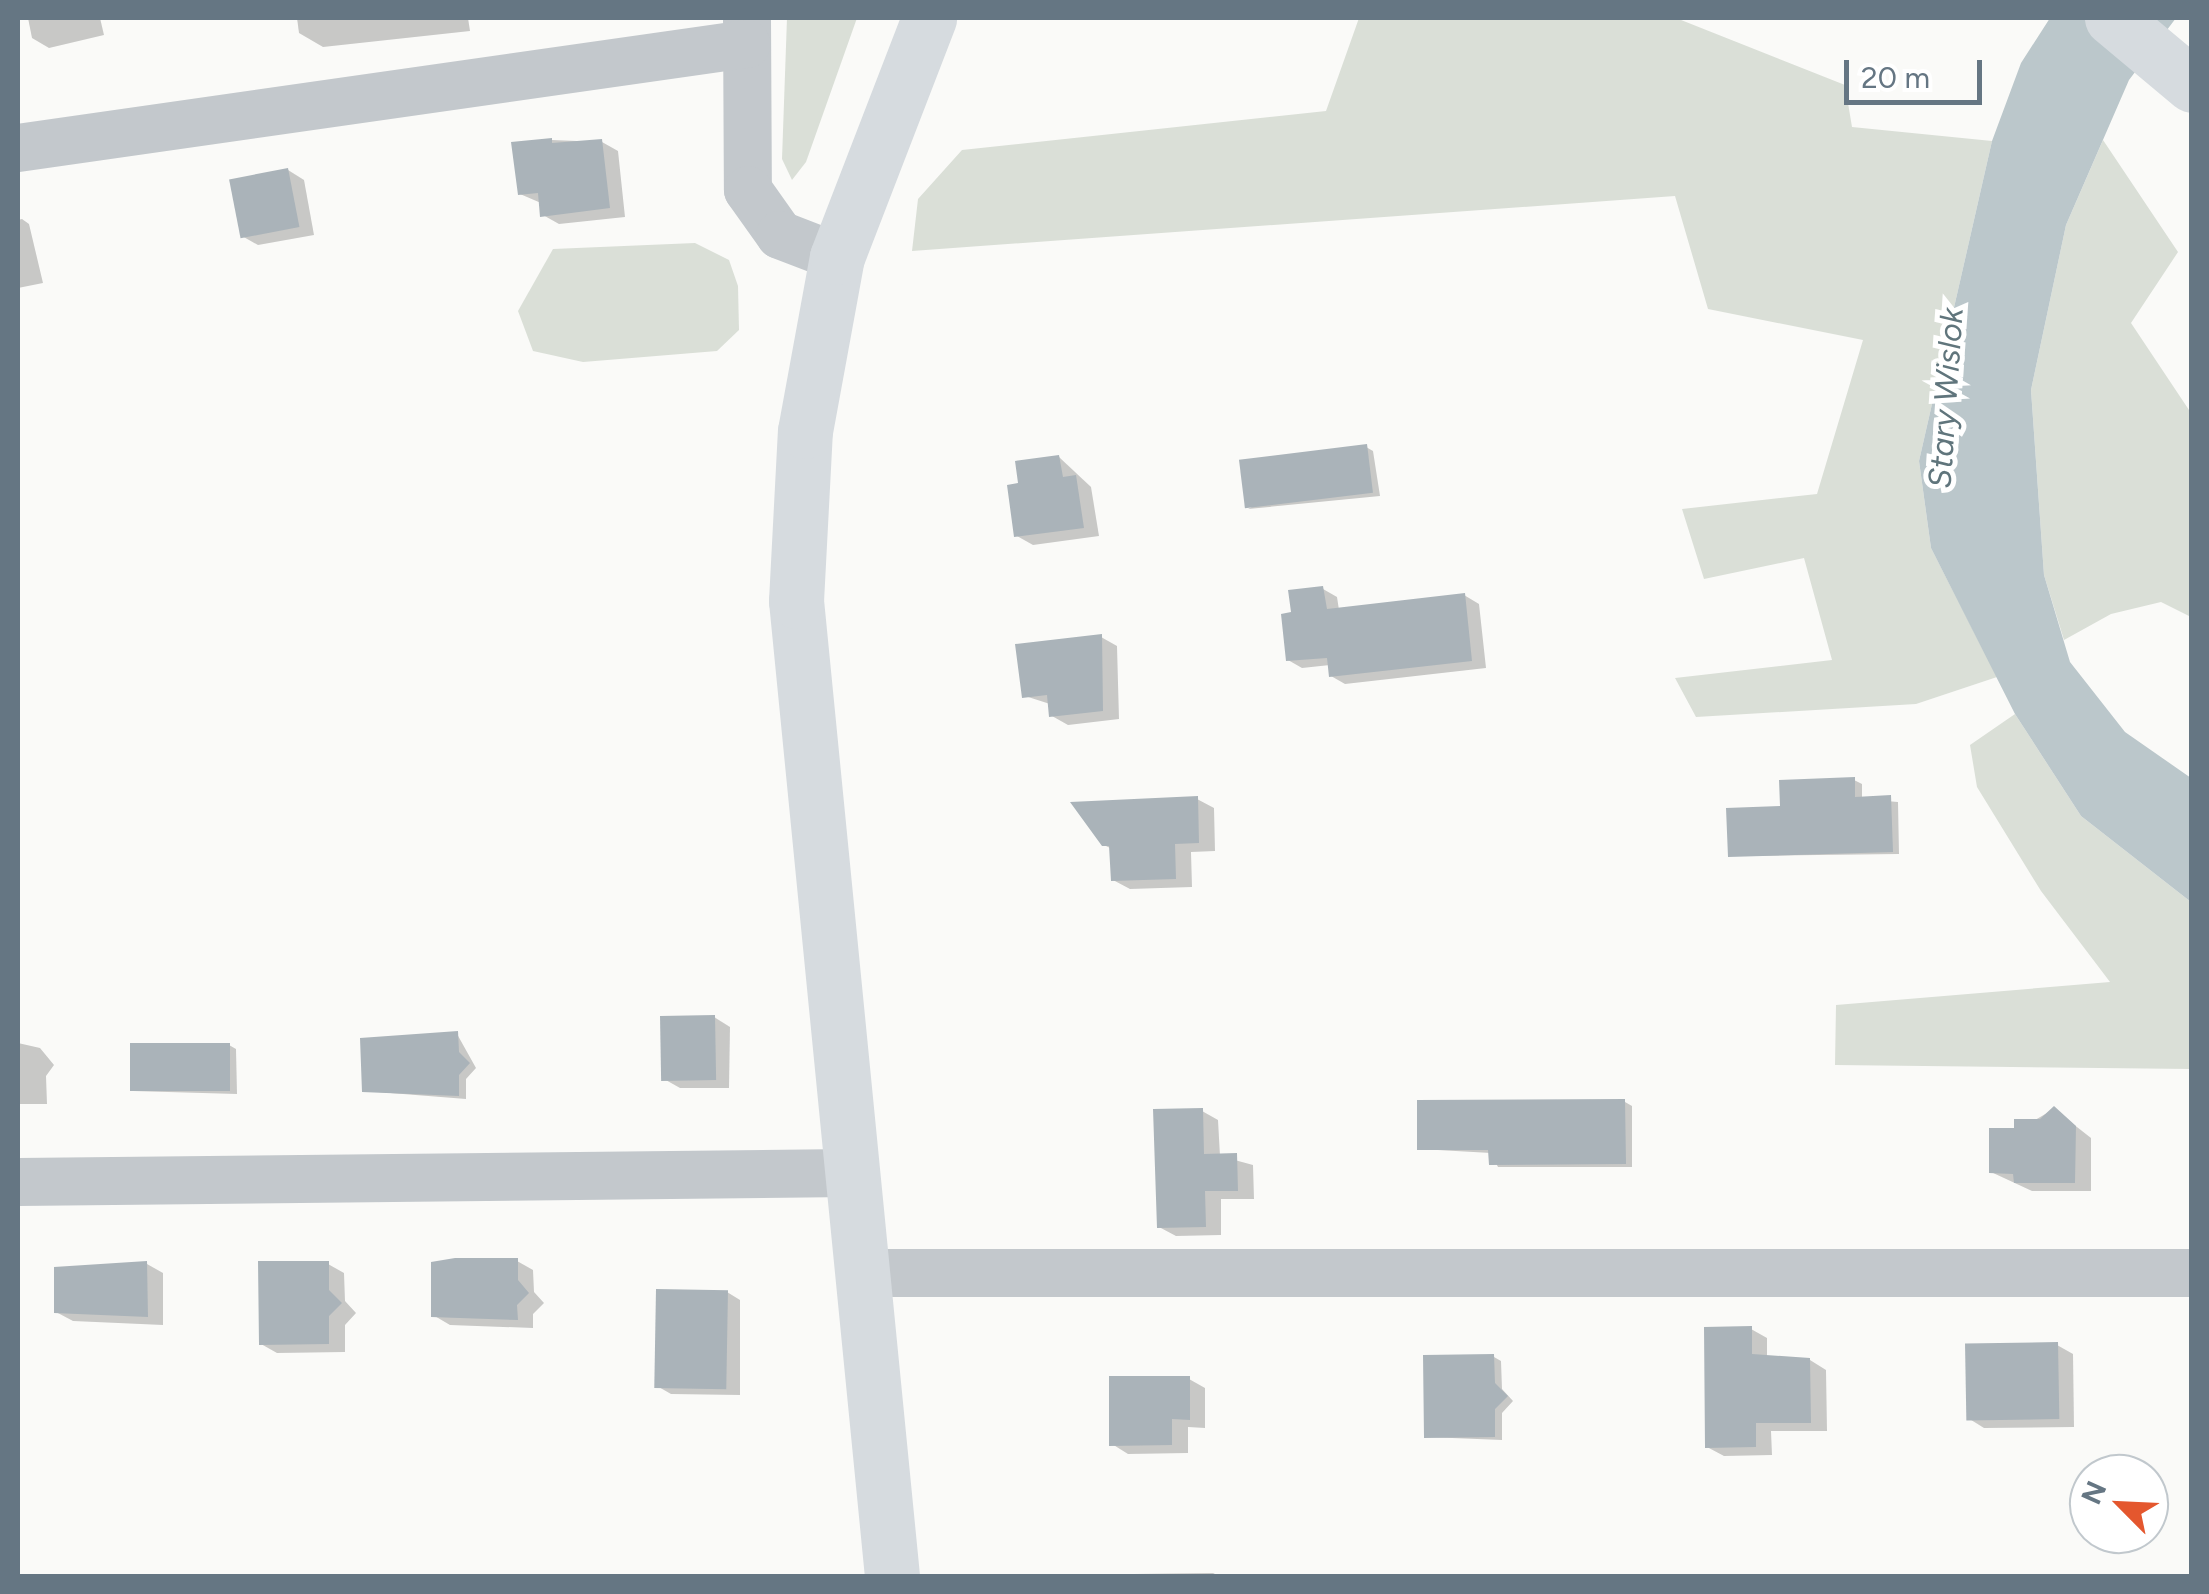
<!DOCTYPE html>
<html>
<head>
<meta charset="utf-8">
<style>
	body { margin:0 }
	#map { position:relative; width:2209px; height:1594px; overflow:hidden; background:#fafaf8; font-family:Figtree,sans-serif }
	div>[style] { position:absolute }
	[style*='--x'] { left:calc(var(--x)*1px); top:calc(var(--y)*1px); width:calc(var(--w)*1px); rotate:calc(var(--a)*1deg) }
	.green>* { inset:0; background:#dadfd7 }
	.water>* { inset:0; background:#bbc7cb }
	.shadow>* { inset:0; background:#0003 }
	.building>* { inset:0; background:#aab3b9; transform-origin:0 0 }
	.street>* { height:48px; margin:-24px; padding:0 24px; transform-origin:24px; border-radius:24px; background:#c3c8cc }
	.secondary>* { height:55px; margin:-27.5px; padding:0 27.5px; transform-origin:27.5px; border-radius:27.5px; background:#d6dbdf }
	.primary>* { height:55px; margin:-27.5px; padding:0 27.5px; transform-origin:27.5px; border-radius:27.5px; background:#d6dbdf }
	span { translate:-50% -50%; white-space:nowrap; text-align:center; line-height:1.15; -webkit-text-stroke:10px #fff; paint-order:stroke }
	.water-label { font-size:32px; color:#60757c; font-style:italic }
	.frame { position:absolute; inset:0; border:20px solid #657683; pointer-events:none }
	.north { position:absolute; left:2069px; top:1454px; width:100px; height:100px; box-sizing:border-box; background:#fff; border:2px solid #c1c8cd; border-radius:50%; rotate:294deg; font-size:28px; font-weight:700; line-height:40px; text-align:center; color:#657683 }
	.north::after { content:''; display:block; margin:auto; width:35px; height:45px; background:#e4572e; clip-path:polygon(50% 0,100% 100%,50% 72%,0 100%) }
	.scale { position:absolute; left:1844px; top:60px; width:138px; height:45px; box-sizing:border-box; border:5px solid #657683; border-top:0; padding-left:12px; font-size:30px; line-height:35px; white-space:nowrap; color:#657683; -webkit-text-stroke:8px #fff; paint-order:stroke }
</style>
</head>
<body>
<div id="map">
	<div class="green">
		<i style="clip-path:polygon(787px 18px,857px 18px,806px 162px,792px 180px,782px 159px)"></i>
		<i style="clip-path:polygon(1359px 18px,1676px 18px,1845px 85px,1852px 127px,1992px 141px,1919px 461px,1931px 548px,1997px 677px,1916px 704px,1696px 717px,1675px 678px,1832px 660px,1804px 558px,1704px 579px,1682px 509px,1817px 494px,1863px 340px,1708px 309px,1675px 196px,912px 251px,918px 199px,962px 150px,1326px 111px)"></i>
		<i style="clip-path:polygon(2103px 140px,2178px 252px,2131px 323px,2191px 413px,2191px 617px,2161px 602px,2111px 614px,2064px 640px,2044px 575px,2031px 390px,2066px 225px)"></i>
		<i style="clip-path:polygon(695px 243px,729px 260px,738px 286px,739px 330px,717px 351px,583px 362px,533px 351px,518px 311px,553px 249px)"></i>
		<i style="clip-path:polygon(2015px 714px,2081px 816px,2191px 902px,2191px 1069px,1835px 1065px,1836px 1005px,2110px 982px,2041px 891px,1977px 787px,1970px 745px)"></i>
	</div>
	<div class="water">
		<i style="clip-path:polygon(2050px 18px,2176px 18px,2129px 80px,2066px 225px,2031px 390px,2044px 575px,2070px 662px,2125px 732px,2191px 778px,2191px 902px,2081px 816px,2015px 714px,1931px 548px,1919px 461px,1992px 141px,2021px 63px)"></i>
	</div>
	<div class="shadow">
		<i style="clip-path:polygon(28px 18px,100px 18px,104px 35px,49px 48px,32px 38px)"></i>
		<i style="clip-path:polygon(297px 18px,468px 18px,470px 31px,323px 47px,299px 33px)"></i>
		<i style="clip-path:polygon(552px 140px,602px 142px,618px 151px,625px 217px,559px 224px,543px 215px,541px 203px,520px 194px)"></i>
		<i style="clip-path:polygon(288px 170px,304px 180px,314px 235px,258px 245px,242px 236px)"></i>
		<i style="clip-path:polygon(22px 219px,29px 224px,43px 283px,18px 288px,18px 295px,18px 220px)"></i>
		<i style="clip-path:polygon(1366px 447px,1373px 451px,1380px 496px,1248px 509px)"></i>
		<i style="clip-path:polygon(1059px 457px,1091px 487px,1099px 536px,1033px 545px,1017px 536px,1021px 485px)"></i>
		<i style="clip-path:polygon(1323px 589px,1337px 597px,1339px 610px,1464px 595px,1479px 604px,1486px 668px,1345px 684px,1331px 676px,1330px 665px,1302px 668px,1288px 660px,1294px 615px)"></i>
		<i style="clip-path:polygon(1101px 637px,1117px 646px,1119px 719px,1068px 725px,1052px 716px,1050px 704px,1025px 696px)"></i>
		<i style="clip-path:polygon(1854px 780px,1862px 784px,1862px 799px,1898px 802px,1899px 854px,1731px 856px,1783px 808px)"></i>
		<i style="clip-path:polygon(1197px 799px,1214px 808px,1215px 851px,1191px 852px,1192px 887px,1130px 889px,1113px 880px,1112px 849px,1104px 845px)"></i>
		<i style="clip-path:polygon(714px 1017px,730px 1027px,729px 1088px,680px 1088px,664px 1079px)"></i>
		<i style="clip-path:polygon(457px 1034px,476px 1068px,466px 1079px,466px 1099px,365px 1091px)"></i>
		<i style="clip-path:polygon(18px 1043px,40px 1048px,54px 1065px,46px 1076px,47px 1104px,18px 1104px)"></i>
		<i style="clip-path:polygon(229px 1045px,236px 1049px,237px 1094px,133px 1091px)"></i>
		<i style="clip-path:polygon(1625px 1102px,1632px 1106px,1632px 1167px,1498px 1167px,1491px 1153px,1420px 1149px)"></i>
		<i style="clip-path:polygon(2054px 1109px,2091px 1138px,2091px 1191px,2032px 1191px,1991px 1172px,2016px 1131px)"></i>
		<i style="clip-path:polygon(1202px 1111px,1218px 1120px,1220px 1156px,1253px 1165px,1254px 1199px,1221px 1199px,1221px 1235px,1176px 1236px,1159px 1227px)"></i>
		<i style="clip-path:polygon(517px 1261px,533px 1270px,534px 1292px,544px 1303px,533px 1314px,533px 1328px,450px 1325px,433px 1315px)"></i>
		<i style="clip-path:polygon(147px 1264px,163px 1273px,163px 1325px,73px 1321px,56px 1312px)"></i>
		<i style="clip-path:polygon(328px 1264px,344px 1273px,345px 1301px,356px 1313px,345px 1325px,345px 1352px,277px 1353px,261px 1344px)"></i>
		<i style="clip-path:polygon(727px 1292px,740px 1300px,740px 1395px,671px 1394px,657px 1386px)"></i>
		<i style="clip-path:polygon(1751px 1329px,1767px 1338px,1767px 1358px,1810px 1360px,1826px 1370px,1827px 1431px,1771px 1431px,1772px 1455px,1724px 1456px,1707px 1447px)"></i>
		<i style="clip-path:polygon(2057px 1345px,2073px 1354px,2074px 1427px,1984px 1428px,1968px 1418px)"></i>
		<i style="clip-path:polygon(1494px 1357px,1501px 1361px,1502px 1389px,1513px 1401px,1502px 1413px,1502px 1440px,1427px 1437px)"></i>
		<i style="clip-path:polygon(1189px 1379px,1205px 1388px,1205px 1428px,1188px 1427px,1188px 1453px,1128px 1454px,1112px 1444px)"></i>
		<i style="clip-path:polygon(1213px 1573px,1219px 1576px,1133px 1576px,1133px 1574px)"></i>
	</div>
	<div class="building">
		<i style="clip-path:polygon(552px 138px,552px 143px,602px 139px,610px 208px,540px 217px,538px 193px,518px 195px,511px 142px)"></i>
		<i style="left:288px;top:168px;width:60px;height:60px;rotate:79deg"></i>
		<i style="left:1367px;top:444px;width:49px;height:129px;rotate:83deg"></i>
		<i style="clip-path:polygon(1059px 455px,1063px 477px,1076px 475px,1084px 528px,1014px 537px,1007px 485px,1018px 483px,1015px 461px)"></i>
		<i style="clip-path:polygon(1323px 586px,1327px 609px,1465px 593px,1472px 661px,1329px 677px,1327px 658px,1286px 661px,1281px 614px,1291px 612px,1288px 590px)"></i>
		<i style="clip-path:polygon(1102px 634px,1103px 711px,1049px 717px,1047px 695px,1022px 698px,1015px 644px)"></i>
		<i style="clip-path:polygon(1855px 777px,1855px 797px,1891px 795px,1893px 852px,1728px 857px,1726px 808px,1780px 806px,1779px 780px)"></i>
		<i style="clip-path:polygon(1198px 796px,1199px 843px,1175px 844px,1176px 879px,1111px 881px,1109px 846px,1102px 846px,1070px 802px)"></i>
		<i style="left:715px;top:1015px;width:65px;height:55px;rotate:89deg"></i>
		<i style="clip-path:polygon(458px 1031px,459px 1052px,470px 1063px,459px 1075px,459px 1096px,362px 1092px,360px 1038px)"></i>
		<i style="left:230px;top:1043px;width:48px;height:100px;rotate:90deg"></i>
		<i style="clip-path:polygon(1625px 1099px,1626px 1164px,1489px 1165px,1488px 1150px,1417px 1150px,1417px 1100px)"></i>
		<i style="clip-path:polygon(2054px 1106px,2076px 1126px,2075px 1183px,2014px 1183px,2013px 1174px,1989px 1173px,1989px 1128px,2014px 1128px,2014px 1119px,2040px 1119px)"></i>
		<i style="clip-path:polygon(1203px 1108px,1204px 1154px,1237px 1153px,1238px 1191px,1205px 1191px,1206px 1227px,1157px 1228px,1153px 1109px)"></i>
		<i style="clip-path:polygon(455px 1258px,518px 1258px,518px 1280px,529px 1293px,517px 1305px,518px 1320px,431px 1317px,431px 1262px)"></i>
		<i style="clip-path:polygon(147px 1261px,148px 1317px,54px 1313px,54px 1267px)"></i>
		<i style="clip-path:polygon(258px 1261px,329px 1261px,329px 1290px,342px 1303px,329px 1316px,329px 1344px,259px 1345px)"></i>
		<i style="left:656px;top:1289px;width:72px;height:99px;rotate:1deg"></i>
		<i style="clip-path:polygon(1752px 1326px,1752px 1354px,1810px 1358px,1811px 1423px,1756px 1423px,1756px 1447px,1705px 1448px,1704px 1327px)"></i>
		<i style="left:2058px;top:1342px;width:77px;height:93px;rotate:89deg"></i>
		<i style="clip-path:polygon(1494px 1354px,1495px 1383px,1508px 1396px,1495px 1409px,1495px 1437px,1424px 1438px,1423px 1355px)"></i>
		<i style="clip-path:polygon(1109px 1376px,1190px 1376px,1190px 1420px,1172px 1419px,1172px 1445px,1109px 1446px)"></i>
	</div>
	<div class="street">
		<i style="--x:747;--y:18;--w:172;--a:89.7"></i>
		<i style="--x:748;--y:190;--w:55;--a:54.6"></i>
		<i style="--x:780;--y:235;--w:61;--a:21.1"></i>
		<i style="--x:18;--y:148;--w:736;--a:-8.12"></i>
		<i style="--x:18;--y:1182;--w:831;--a:-0.62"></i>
		<i style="--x:860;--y:1273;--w:1332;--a:0"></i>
	</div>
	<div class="secondary">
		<i style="--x:892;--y:1576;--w:980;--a:-95.62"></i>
		<i style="--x:796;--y:601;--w:170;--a:-87"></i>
		<i style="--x:805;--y:431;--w:177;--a:-79.6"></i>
		<i style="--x:837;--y:257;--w:256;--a:-68.9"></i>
	</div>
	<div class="primary">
		<i style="--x:2112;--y:18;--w:104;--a:39.9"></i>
	</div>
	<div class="water-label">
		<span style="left:1946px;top:398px;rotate:-86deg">Stary Wislok</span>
	</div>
	<div class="frame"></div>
	<div class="north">N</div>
	<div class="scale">20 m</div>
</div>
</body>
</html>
